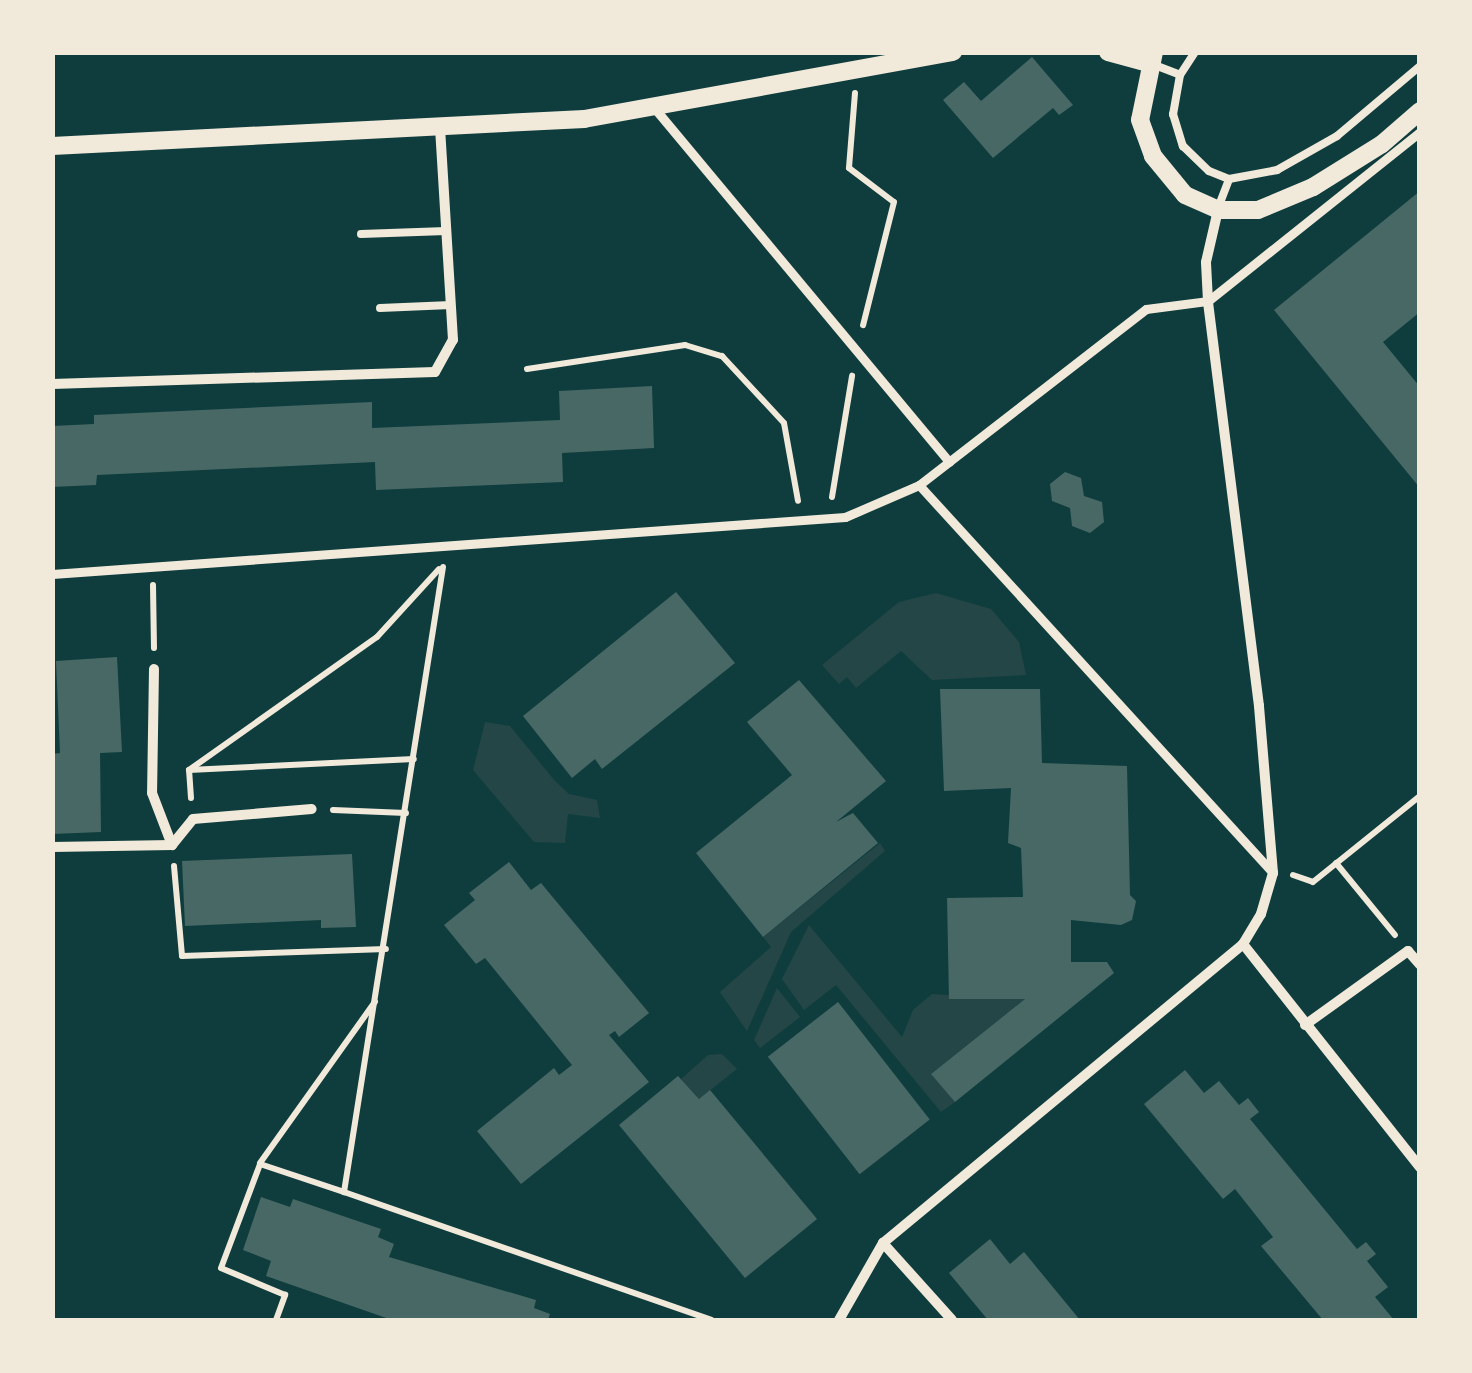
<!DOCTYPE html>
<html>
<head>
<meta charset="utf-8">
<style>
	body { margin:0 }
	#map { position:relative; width:1472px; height:1373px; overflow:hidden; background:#0f3d3e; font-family:"Golos Text",sans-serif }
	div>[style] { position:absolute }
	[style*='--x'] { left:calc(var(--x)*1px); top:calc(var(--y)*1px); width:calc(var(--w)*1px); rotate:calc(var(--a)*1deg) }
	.green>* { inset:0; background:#244646 }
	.building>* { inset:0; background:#486865; transform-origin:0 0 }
	.path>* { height:6px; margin:-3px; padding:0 3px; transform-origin:3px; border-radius:3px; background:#f1e9da }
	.service>* { height:8px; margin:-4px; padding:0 4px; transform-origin:4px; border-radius:4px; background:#f1e9da }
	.pedestrian>* { height:9px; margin:-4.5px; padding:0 4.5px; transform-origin:4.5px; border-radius:4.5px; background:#f1e9da }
	.minor>* { height:10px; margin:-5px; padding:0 5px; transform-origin:5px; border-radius:5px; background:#f1e9da }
	.tertiary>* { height:18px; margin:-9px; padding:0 9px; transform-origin:9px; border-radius:9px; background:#f1e9da }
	span { translate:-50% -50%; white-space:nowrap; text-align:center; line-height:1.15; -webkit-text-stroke:8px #f1e9da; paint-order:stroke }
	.frame { position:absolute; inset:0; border:55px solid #f1e9da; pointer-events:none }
</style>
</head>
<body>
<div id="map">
	<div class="green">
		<i style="clip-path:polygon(936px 593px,991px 609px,1019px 642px,1026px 675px,932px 680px,901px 651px,856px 688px,847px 677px,839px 684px,822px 665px,899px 602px)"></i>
		<i style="clip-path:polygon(485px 722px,510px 726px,555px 781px,569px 794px,597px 800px,600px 818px,568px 814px,565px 843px,534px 842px,473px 770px)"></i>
		<i style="clip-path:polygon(880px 843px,885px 851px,791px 932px,747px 1031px,720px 992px,771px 947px,763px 937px)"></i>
		<i style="clip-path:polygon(809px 925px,902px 1037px,913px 1010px,932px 994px,1025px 999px,932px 1073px,955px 1102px,941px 1112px,836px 985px,804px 1010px,782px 979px)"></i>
		<i style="clip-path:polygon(777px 988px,800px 1017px,760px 1048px,754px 1040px)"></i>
		<i style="clip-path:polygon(722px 1054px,737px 1069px,699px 1099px,681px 1079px,708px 1055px)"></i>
	</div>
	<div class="building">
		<i style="clip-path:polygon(1032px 57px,1073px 105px,1059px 115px,1053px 108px,993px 158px,943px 100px,964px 82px,981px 101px)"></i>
		<i style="clip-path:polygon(1420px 191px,1420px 312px,1383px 342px,1420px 387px,1420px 488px,1274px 310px)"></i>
		<i style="clip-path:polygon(652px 386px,654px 448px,562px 453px,563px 482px,376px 490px,375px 462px,97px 475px,96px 485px,52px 487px,52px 426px,94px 424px,94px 415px,372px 402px,372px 428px,560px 420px,559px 391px)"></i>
		<i style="clip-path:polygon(1065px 472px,1081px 478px,1084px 496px,1102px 502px,1104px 522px,1090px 533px,1072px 526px,1070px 508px,1052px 501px,1050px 484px)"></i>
		<i style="clip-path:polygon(676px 592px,735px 663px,602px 769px,595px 759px,572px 778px,523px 716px)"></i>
		<i style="clip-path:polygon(117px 657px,122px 752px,100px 753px,101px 832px,52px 834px,52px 754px,60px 753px,56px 661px)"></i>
		<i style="clip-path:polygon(799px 680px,886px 781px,836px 822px,853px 813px,878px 843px,763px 937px,696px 853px,792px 775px,747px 722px)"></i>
		<i style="clip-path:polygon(940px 689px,1040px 689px,1042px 763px,1127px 766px,1130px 895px,1136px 901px,1132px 920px,1121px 925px,1071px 920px,1071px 962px,1107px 962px,1114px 973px,955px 1102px,931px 1074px,1025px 999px,949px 999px,947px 898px,1023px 897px,1021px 848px,1008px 843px,1011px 788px,944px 791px)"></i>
		<i style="clip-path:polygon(352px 854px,356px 927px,321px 928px,321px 920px,185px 926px,182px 861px)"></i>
		<i style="clip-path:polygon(509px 862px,531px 890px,541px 883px,649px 1013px,619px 1037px,615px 1031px,609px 1035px,649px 1082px,521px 1184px,477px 1131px,554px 1068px,559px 1075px,572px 1065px,485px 958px,476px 964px,444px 925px,475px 900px,469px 893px)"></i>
		<i style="left:838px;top:1002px;width:149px;height:89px;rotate:52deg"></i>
		<i style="clip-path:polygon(1185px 1070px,1204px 1093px,1219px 1081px,1239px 1105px,1248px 1098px,1259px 1112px,1250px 1119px,1357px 1249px,1366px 1242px,1376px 1254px,1367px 1261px,1388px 1287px,1375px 1297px,1394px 1320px,1323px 1320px,1261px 1246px,1273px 1237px,1235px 1189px,1223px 1199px,1144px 1104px)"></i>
		<i style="clip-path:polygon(678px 1076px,699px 1099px,710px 1090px,817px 1219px,745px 1278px,619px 1125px)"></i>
		<i style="clip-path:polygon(261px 1197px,290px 1207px,293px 1199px,381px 1229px,378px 1237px,394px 1244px,389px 1257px,536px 1300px,534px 1308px,550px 1314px,548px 1320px,392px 1320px,266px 1276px,271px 1261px,243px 1250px)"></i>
		<i style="clip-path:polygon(990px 1239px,1010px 1264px,1024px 1252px,1080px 1320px,988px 1320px,949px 1273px)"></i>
	</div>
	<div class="path">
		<i style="--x:855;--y:93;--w:75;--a:94.6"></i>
		<i style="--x:849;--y:168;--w:56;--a:37.1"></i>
		<i style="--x:894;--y:202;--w:127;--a:104.1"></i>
		<i style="--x:527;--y:369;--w:160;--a:-8.6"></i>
		<i style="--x:685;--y:345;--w:39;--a:17"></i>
		<i style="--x:722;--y:356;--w:91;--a:47.2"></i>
		<i style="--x:784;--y:423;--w:79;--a:79.8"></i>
		<i style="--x:832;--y:497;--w:123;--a:-80.6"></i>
		<i style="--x:443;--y:567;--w:633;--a:99"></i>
		<i style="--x:344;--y:1192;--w:389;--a:19.2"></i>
		<i style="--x:153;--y:585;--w:63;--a:89.1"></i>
		<i style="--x:189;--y:770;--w:230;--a:-35.3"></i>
		<i style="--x:377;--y:637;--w:92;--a:-47.6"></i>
		<i style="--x:191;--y:798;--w:28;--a:-94"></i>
		<i style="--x:189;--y:770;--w:225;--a:-2.8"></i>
		<i style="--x:333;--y:810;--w:73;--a:2.4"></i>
		<i style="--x:1336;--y:863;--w:93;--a:50.7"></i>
		<i style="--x:174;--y:866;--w:90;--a:84.9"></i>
		<i style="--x:182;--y:956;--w:204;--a:-2"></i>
		<i style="--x:1293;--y:875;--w:21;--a:19"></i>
		<i style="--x:1313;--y:882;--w:137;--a:-38.8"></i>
		<i style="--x:260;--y:1163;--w:198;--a:-54.5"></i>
		<i style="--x:276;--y:1320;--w:27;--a:-70"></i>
		<i style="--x:285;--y:1295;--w:69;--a:-157.1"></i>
		<i style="--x:221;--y:1268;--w:111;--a:-69.4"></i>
		<i style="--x:260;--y:1164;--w:89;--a:18.4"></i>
	</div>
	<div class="service">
		<i style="--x:1195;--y:52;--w:27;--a:123"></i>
		<i style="--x:1180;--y:75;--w:40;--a:100"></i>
		<i style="--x:1173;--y:114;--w:34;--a:73"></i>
		<i style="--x:1183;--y:146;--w:36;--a:44"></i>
		<i style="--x:1209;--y:171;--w:22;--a:22"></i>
		<i style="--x:1229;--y:179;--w:49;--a:-10.6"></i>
		<i style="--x:1277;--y:170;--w:69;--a:-29.5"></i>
		<i style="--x:1337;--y:136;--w:109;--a:-40.1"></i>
		<i style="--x:1152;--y:64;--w:30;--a:21"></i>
		<i style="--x:1218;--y:208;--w:31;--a:-69"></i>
		<i style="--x:361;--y:234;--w:85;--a:-2"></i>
		<i style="--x:380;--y:308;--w:71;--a:-2.4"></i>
	</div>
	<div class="pedestrian">
		<i style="--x:656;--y:110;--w:458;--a:50.2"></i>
		<i style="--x:919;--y:485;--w:525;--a:47.62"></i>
		<i style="--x:52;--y:574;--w:795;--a:-4.11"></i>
		<i style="--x:845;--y:517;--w:81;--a:-23.4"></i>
		<i style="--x:919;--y:485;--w:287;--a:-37.8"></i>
		<i style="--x:1146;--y:309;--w:63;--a:-7.4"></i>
		<i style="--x:1208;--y:301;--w:271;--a:-38.6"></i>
	</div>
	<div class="minor">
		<i style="--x:52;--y:384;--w:383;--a:-1.8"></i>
		<i style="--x:435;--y:372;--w:37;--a:-61"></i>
		<i style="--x:453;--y:340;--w:211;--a:-93.5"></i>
		<i style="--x:154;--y:669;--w:124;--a:90.9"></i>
		<i style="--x:152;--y:793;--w:56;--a:69"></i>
		<i style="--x:52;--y:847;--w:120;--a:-1"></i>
		<i style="--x:172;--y:845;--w:33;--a:-51"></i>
		<i style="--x:193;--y:819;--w:119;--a:-4.8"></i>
		<i style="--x:1243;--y:944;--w:285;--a:51.6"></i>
		<i style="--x:1305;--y:1025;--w:127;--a:-35.7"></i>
		<i style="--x:1408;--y:951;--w:18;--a:49"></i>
		<i style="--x:883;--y:1243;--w:103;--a:48.1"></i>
		<i style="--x:839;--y:1320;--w:89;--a:-60.3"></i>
		<i style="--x:883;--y:1243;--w:468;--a:-39.7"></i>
		<i style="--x:1243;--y:944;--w:35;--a:-59"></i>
		<i style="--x:1261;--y:914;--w:43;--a:-73.7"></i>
		<i style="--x:1273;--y:873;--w:168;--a:-94.8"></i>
		<i style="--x:1259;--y:706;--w:408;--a:-97.2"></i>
		<i style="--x:1208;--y:301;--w:39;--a:-93"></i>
		<i style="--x:1206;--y:262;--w:53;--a:-77"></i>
	</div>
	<div class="tertiary">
		<i style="--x:1108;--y:52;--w:41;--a:15.4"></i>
		<i style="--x:1154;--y:52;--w:69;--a:101.6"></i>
		<i style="--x:1140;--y:120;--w:38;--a:70"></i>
		<i style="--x:1153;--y:156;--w:50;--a:50.6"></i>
		<i style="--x:1185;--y:195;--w:36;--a:24"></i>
		<i style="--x:1218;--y:210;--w:40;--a:0"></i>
		<i style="--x:1258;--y:210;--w:60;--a:-22.7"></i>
		<i style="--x:1313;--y:187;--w:81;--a:-31.9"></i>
		<i style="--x:1382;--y:144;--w:50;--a:-41"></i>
		<i style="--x:52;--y:146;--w:533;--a:-2.91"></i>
		<i style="--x:584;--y:119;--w:375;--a:-10.3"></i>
	</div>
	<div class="frame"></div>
</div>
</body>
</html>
